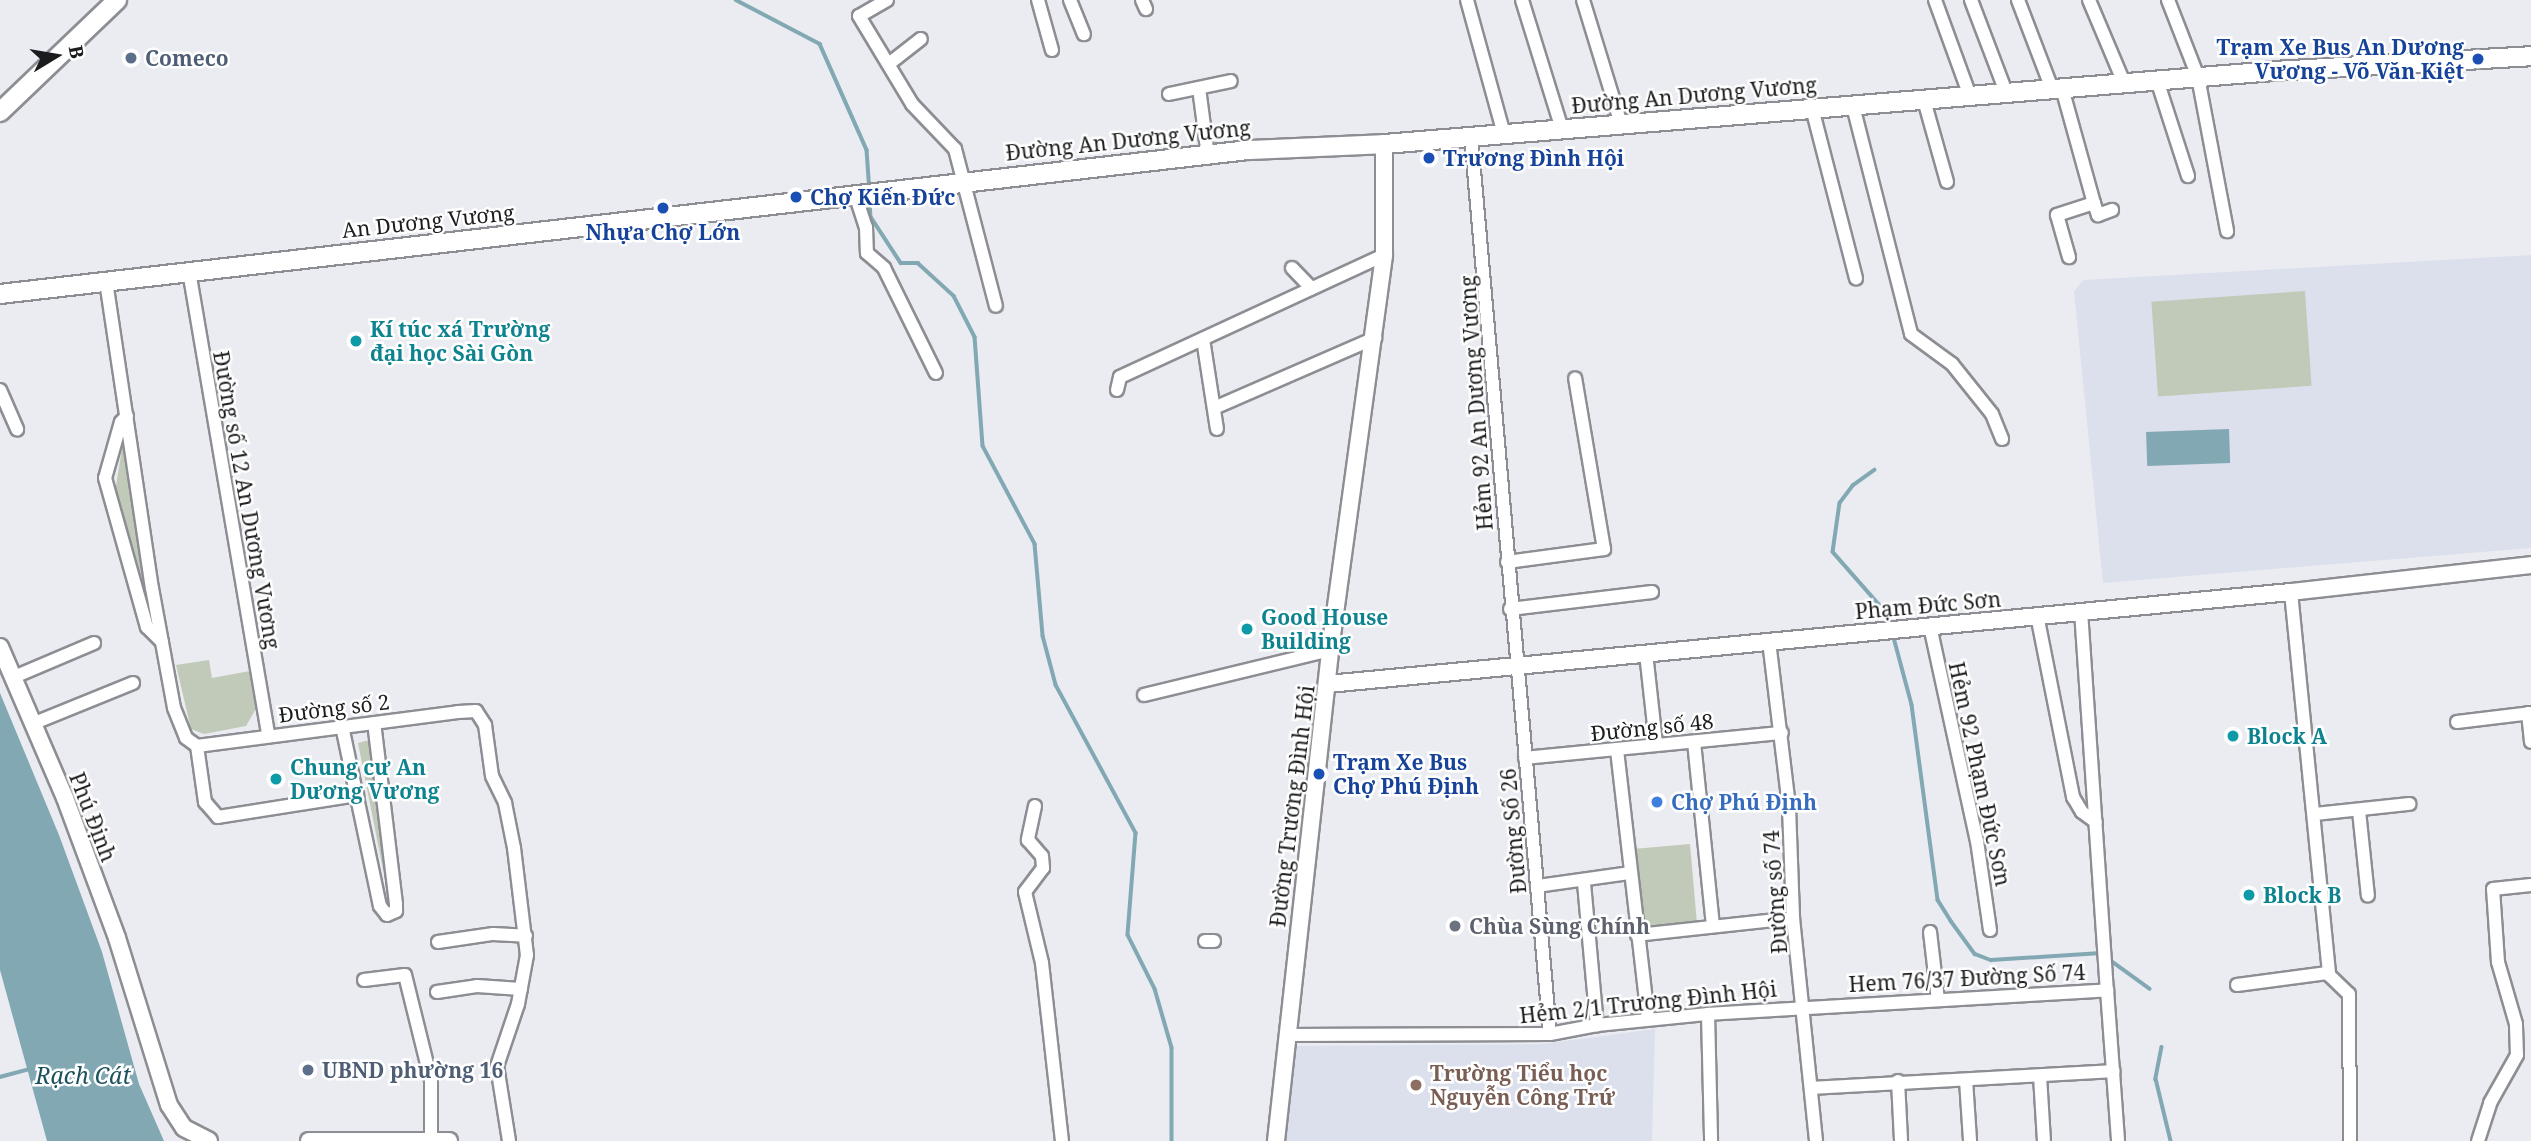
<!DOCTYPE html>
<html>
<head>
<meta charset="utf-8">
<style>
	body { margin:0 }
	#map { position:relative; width:2531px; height:1141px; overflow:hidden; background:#eaecf1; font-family:"Noto Serif",serif }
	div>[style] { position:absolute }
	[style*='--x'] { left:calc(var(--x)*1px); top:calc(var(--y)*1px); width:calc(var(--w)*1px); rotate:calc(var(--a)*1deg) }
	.built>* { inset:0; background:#dbe0ec }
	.green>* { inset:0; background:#c1cab8; transform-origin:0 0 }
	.water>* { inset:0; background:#82a8b3; transform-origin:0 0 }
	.stream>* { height:3.5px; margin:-1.75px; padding:0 1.75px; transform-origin:1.75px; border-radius:1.75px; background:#82a8b3 }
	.roads { filter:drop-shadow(2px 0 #8c8e93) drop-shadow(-2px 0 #8c8e93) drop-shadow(0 2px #8c8e93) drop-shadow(0 -2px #8c8e93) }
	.minor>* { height:12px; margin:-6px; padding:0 6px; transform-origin:6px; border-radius:6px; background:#fff }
	.tertiary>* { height:16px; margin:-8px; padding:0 8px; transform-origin:8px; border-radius:8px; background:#fff }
	.secondary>* { height:18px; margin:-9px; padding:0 9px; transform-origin:9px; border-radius:9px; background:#fff }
	.dots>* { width:19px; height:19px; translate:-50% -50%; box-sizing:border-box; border:4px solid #fff; border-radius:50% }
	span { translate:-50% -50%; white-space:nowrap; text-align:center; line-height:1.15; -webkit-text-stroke:5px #fff; paint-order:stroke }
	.transit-label { font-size:21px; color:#164399; font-weight:700 }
	.right { translate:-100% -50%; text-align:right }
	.left { translate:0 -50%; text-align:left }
	.service-label { font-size:21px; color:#4e5e75; font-weight:700 }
	.street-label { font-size:21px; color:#1b1c1d }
	.culture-label { font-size:21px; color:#0d838f; font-weight:700 }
	.shop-label { font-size:21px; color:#366cbe; font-weight:700 }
	.worship-label { font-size:21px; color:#5b616d; font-weight:700 }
	.education-label { font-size:21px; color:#785e54; font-weight:700 }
	.water-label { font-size:23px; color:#1c515e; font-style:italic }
	.north { position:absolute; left:21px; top:21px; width:70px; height:70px; -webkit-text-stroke:5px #fff; paint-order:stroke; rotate:79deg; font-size:19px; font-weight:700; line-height:28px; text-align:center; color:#1b1c1d }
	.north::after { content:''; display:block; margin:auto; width:24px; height:32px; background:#1b1c1d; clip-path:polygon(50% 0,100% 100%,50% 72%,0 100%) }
</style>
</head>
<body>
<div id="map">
	<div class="built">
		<i style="clip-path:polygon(2531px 255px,2531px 548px,2103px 583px,2074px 291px,2083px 280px)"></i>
		<i style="clip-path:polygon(1655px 1029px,1652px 1141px,1286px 1141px,1296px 1046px,1542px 1044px)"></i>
	</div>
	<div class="green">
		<i style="left:2305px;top:291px;width:95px;height:154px;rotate:86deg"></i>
		<i style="clip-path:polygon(123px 442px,126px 442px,147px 593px,115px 492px)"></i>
		<i style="clip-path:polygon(209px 660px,212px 678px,250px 671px,257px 707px,246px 726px,204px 734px,191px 729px,176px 665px)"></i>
		<i style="clip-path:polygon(369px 740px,372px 741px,390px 905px,358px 743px)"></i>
		<i style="left:1690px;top:844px;width:79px;height:57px;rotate:85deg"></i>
	</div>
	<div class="water">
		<i style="left:2229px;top:429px;width:34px;height:83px;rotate:88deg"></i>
		<i style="clip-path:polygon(0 693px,59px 835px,102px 952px,139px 1084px,164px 1141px,47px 1141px,0 970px)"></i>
	</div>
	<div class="stream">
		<i style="--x:736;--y:0;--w:95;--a:27.6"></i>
		<i style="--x:820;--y:44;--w:116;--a:66.1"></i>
		<i style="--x:867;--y:150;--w:39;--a:86"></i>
		<i style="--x:870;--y:200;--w:17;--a:87"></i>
		<i style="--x:871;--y:217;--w:55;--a:56.9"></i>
		<i style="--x:901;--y:263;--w:17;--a:0"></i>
		<i style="--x:918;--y:263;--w:49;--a:42.5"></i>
		<i style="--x:954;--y:296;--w:46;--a:62.9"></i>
		<i style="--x:975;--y:337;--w:109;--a:85.8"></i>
		<i style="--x:983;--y:446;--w:111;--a:62"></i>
		<i style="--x:1035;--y:544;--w:92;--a:85"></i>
		<i style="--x:1043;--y:636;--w:51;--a:75.1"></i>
		<i style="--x:1056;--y:685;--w:168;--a:61.6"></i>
		<i style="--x:1136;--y:833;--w:102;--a:94.5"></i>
		<i style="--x:1128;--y:935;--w:60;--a:63.4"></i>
		<i style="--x:1155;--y:989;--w:61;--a:73.9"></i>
		<i style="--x:1172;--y:1048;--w:93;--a:90"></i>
		<i style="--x:1875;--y:470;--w:27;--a:144"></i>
		<i style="--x:1853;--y:486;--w:21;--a:127"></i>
		<i style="--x:1840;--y:503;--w:49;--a:98.1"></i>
		<i style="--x:1833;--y:552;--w:76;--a:48.7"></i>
		<i style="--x:1883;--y:609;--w:16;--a:68"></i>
		<i style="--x:1893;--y:634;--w:73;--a:75"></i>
		<i style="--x:1912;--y:705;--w:197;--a:82.4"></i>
		<i style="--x:1938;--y:900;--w:25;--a:58"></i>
		<i style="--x:1951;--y:921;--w:41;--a:54"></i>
		<i style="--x:1975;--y:954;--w:17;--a:21"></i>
		<i style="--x:1991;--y:960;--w:110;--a:-3.6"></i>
		<i style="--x:2110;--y:960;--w:49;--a:35.9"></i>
		<i style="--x:2162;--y:1047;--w:33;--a:101"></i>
		<i style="--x:2156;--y:1079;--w:64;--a:76.4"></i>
		<i style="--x:0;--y:1077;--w:30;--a:-15"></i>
	</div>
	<div class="roads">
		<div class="minor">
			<i style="--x:887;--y:0;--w:32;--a:150"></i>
			<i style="--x:859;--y:16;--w:103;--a:58.9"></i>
			<i style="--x:912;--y:104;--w:62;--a:46.3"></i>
			<i style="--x:955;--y:149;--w:162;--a:75.4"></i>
			<i style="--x:1038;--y:0;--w:52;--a:74.4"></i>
			<i style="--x:1070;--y:0;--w:37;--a:68"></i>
			<i style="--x:1142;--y:0;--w:10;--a:66"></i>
			<i style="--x:1467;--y:0;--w:139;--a:74.6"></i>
			<i style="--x:1522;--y:0;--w:135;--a:72.8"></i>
			<i style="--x:1583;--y:0;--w:130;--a:73"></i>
			<i style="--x:1935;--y:0;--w:102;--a:70"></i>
			<i style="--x:1971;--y:0;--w:98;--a:69.2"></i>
			<i style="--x:2018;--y:0;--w:95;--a:69.1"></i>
			<i style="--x:2089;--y:0;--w:90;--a:67.1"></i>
			<i style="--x:2168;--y:0;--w:83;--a:68.7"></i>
			<i style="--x:2198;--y:77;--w:157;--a:79.3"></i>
			<i style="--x:890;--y:63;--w:39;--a:-38"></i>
			<i style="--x:2157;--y:80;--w:101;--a:72.1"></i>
			<i style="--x:1199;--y:88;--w:69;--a:82.5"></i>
			<i style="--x:2062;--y:88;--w:119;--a:74.5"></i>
			<i style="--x:2094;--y:203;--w:39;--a:162"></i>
			<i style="--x:2057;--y:215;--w:44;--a:74.1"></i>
			<i style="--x:1169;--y:94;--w:63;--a:-11.8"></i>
			<i style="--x:1924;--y:100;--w:85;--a:74.3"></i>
			<i style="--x:1853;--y:106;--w:235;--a:75.7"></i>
			<i style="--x:1911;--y:334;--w:51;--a:36.2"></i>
			<i style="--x:1952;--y:364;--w:64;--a:51.3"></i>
			<i style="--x:1992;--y:414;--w:27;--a:68"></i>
			<i style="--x:1812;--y:108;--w:176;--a:75.5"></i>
			<i style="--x:1471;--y:136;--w:901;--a:84.97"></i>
			<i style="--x:855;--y:194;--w:35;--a:72"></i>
			<i style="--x:866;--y:227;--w:26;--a:88"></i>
			<i style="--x:867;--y:253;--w:23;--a:41"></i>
			<i style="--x:884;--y:268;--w:117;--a:63.7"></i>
			<i style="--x:2094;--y:203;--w:13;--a:72"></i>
			<i style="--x:2098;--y:215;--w:15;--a:-20"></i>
			<i style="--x:1292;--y:268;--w:28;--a:46"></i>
			<i style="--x:189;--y:271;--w:471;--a:80.3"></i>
			<i style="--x:106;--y:281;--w:310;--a:81.5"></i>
			<i style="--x:152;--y:588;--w:122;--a:79.6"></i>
			<i style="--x:174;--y:708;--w:32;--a:68"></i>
			<i style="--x:186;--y:738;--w:14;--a:36"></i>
			<i style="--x:197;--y:746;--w:263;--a:-7.4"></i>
			<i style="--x:458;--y:712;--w:18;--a:-3"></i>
			<i style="--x:476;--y:711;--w:17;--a:57"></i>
			<i style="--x:485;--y:725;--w:51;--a:82.2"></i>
			<i style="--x:492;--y:776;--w:30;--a:64"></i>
			<i style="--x:505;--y:803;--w:46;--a:78.7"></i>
			<i style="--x:514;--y:848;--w:108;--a:83.1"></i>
			<i style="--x:527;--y:955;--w:50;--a:100.4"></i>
			<i style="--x:518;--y:1004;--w:65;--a:108.7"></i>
			<i style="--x:497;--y:1066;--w:76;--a:80.9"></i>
			<i style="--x:1203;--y:339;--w:91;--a:81.2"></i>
			<i style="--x:0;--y:390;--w:43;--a:66.4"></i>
			<i style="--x:1117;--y:390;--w:13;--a:-77"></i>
			<i style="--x:1120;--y:377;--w:291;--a:-24.8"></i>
			<i style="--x:1214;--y:408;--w:176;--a:-23.5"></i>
			<i style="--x:127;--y:416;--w:8;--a:135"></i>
			<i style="--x:121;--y:422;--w:58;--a:105.9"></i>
			<i style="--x:105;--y:478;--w:155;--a:74.3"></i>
			<i style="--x:147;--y:627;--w:21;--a:45"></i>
			<i style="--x:1507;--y:562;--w:98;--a:-7.6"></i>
			<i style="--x:1604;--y:549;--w:173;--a:-99.6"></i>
			<i style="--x:2291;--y:592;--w:385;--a:84.3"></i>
			<i style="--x:1510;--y:609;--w:143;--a:-6.8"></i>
			<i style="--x:2081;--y:611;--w:380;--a:86.1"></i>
			<i style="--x:2037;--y:615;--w:186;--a:78.8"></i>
			<i style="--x:2073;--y:797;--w:17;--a:59"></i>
			<i style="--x:2082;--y:812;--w:17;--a:36"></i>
			<i style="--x:1930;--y:626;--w:220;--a:77.7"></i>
			<i style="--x:1977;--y:841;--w:90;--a:81.7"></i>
			<i style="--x:1769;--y:641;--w:167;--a:83.1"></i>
			<i style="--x:1789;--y:807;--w:111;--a:87.9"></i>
			<i style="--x:1793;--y:918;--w:224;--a:84.1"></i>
			<i style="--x:1646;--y:653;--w:92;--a:83.7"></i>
			<i style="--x:14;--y:677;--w:87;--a:-23"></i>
			<i style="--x:1144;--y:695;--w:191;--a:-13.6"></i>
			<i style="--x:2528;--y:713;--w:29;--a:84"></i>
			<i style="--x:2457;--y:722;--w:75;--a:-6.9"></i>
			<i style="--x:32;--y:724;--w:109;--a:-22.1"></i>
			<i style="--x:342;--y:726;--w:184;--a:78.1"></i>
			<i style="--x:380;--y:906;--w:11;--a:52"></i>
			<i style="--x:387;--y:915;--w:10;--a:-24"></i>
			<i style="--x:396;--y:911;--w:7;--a:-90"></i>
			<i style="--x:396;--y:904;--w:182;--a:-96.9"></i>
			<i style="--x:1694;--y:742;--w:184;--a:84.1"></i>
			<i style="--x:197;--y:746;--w:57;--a:81.9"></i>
			<i style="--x:205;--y:802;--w:20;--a:49"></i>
			<i style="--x:218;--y:817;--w:141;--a:-9"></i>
			<i style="--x:1617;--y:750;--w:271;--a:83.4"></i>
			<i style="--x:1525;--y:758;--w:258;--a:-5.6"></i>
			<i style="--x:1035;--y:806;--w:35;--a:102"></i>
			<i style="--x:1028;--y:840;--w:21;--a:49"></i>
			<i style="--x:1042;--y:856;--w:12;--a:85"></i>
			<i style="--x:1043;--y:868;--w:30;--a:127"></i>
			<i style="--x:1025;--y:892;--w:73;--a:76.5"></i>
			<i style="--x:1042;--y:963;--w:179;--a:83.6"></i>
			<i style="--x:2359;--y:811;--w:85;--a:84"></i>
			<i style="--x:2315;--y:814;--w:95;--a:-6.1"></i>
			<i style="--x:1584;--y:883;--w:143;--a:84.8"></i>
			<i style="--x:1537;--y:886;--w:94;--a:-8"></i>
			<i style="--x:1930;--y:932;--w:68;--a:83.3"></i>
			<i style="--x:1637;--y:935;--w:157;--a:-6.2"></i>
			<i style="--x:1205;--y:941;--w:9;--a:0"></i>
			<i style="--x:438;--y:942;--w:56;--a:-8.3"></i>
			<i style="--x:493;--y:934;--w:33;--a:3"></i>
			<i style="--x:364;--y:980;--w:41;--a:-7"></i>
			<i style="--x:405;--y:975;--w:108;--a:76.1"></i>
			<i style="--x:431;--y:1080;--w:59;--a:90"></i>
			<i style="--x:2237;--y:985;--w:91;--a:-7.6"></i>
			<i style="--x:2327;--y:973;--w:30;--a:44"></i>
			<i style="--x:2349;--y:994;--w:147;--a:89.6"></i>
			<i style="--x:437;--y:992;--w:40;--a:-8.5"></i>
			<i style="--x:477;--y:986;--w:44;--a:3.9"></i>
			<i style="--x:1708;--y:1014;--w:127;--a:88.6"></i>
			<i style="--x:1286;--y:1035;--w:264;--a:-0.2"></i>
			<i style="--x:1550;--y:1034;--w:48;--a:-10.8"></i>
			<i style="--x:1597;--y:1025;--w:112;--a:-5.7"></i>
			<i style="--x:1708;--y:1014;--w:400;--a:-3.4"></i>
			<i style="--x:2107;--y:990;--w:151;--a:85.8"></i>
			<i style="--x:2040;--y:1076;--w:65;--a:86.5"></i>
			<i style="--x:1966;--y:1080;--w:61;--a:86.2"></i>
			<i style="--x:1898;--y:1081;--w:60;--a:87.1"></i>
			<i style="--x:1812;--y:1088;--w:302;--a:-3.2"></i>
			<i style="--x:2478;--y:1141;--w:40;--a:-72"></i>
			<i style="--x:2490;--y:1103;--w:55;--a:-60.6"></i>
			<i style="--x:2517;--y:1055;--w:31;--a:-92"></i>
			<i style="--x:2516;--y:1024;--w:65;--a:-106.2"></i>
			<i style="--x:2498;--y:962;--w:73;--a:-93.9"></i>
			<i style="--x:2493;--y:889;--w:38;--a:-6"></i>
		</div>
		<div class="tertiary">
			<i style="--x:0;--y:647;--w:164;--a:66.7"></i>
			<i style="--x:65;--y:798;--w:149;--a:69.6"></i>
			<i style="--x:117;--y:938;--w:175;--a:72.7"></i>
			<i style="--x:169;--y:1105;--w:27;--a:57"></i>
			<i style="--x:184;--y:1128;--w:28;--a:27"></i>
			<i style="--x:1328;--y:684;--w:967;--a:-5.46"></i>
			<i style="--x:2291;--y:592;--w:242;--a:-6.4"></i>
			<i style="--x:309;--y:1141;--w:140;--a:0"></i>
			<i style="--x:1276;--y:1141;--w:494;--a:-83.7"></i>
			<i style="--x:1330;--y:650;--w:399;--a:-82.2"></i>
			<i style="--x:1384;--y:255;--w:111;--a:-90"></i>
		</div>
		<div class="secondary">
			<i style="--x:0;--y:112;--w:162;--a:-43.7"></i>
			<i style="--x:0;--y:294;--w:1256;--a:-6.58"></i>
			<i style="--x:1248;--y:150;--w:136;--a:-2.5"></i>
			<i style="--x:1384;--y:144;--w:893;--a:-4.69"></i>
			<i style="--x:2274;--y:71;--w:257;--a:-3.3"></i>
		</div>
	</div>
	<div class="dots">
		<i style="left:131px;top:58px;background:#5c6f8a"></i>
		<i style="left:2478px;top:59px;background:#1a4fb4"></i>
		<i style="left:1429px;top:158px;background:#1a4fb4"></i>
		<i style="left:796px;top:197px;background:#1a4fb4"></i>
		<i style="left:663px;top:208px;background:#1a4fb4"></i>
		<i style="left:356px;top:341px;background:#0f9aa8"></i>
		<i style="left:1247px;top:629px;background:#0f9aa8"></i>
		<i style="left:2233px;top:736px;background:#0f9aa8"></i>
		<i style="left:1319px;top:774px;background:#1a4fb4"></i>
		<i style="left:276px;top:779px;background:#0f9aa8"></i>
		<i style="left:1657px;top:802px;background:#3f7fe0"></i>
		<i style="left:2249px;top:895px;background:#0f9aa8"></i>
		<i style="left:1455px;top:926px;background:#6b7280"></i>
		<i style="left:308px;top:1070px;background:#5c6f8a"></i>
		<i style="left:1416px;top:1085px;background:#8d6e63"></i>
	</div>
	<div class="transit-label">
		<span class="right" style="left:2464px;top:59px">Trạm Xe Bus An Dương<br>Vương - Võ Văn Kiệt</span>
		<span class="left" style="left:1443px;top:158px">Trương Đình Hội</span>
		<span class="left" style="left:810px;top:197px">Chợ Kiến Đức</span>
		<span style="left:663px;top:232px">Nhựa Chợ Lớn</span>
		<span class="left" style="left:1333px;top:774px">Trạm Xe Bus<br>Chợ Phú Định</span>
	</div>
	<div class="service-label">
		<span class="left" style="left:145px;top:58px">Comeco</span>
		<span class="left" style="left:322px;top:1070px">UBND phường 16</span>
	</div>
	<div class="street-label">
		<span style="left:1694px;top:95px;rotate:-5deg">Đường An Dương Vương</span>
		<span style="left:1128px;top:140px;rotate:-6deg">Đường An Dương Vương</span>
		<span style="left:428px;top:221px;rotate:-6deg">An Dương Vương</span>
		<span style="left:1476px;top:403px;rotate:-94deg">Hẻm 92 An Dương Vương</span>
		<span style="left:247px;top:500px;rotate:80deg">Đường số 12 An Dương Vương</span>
		<span style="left:1928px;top:605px;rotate:-5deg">Phạm Đức Sơn</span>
		<span style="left:334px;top:708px;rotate:-7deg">Đường số 2</span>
		<span style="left:1652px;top:727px;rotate:-6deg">Đường số 48</span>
		<span style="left:1980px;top:774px;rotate:78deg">Hẻm 92 Phạm Đức Sơn</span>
		<span style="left:1292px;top:806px;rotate:-83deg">Đường Trương Đình Hội</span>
		<span style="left:93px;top:817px;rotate:69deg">Phú Định</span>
		<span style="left:1513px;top:831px;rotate:-95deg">Đường Số 26</span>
		<span style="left:1775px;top:892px;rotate:-94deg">Đường số 74</span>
		<span style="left:1967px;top:978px;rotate:-3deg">Hem 76/37 Đường Số 74</span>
		<span style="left:1648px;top:1002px;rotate:-6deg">Hẻm 2/1 Trương Đình Hội</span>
	</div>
	<div class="culture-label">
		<span class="left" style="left:370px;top:341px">Kí túc xá Trường<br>đại học Sài Gòn</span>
		<span class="left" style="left:1261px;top:629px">Good House<br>Building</span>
		<span class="left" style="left:2247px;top:736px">Block A</span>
		<span class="left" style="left:290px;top:779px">Chung cư An<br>Dương Vương</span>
		<span class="left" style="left:2263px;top:895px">Block B</span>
	</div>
	<div class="shop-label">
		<span class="left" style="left:1671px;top:802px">Chợ Phú Định</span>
	</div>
	<div class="worship-label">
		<span class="left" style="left:1469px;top:926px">Chùa Sùng Chính</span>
	</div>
	<div class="education-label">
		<span class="left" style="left:1430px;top:1085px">Trường Tiểu học<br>Nguyễn Công Trứ</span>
	</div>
	<div class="water-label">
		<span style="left:83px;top:1075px">Rạch Cát</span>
	</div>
	<div class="north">B</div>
</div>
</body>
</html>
